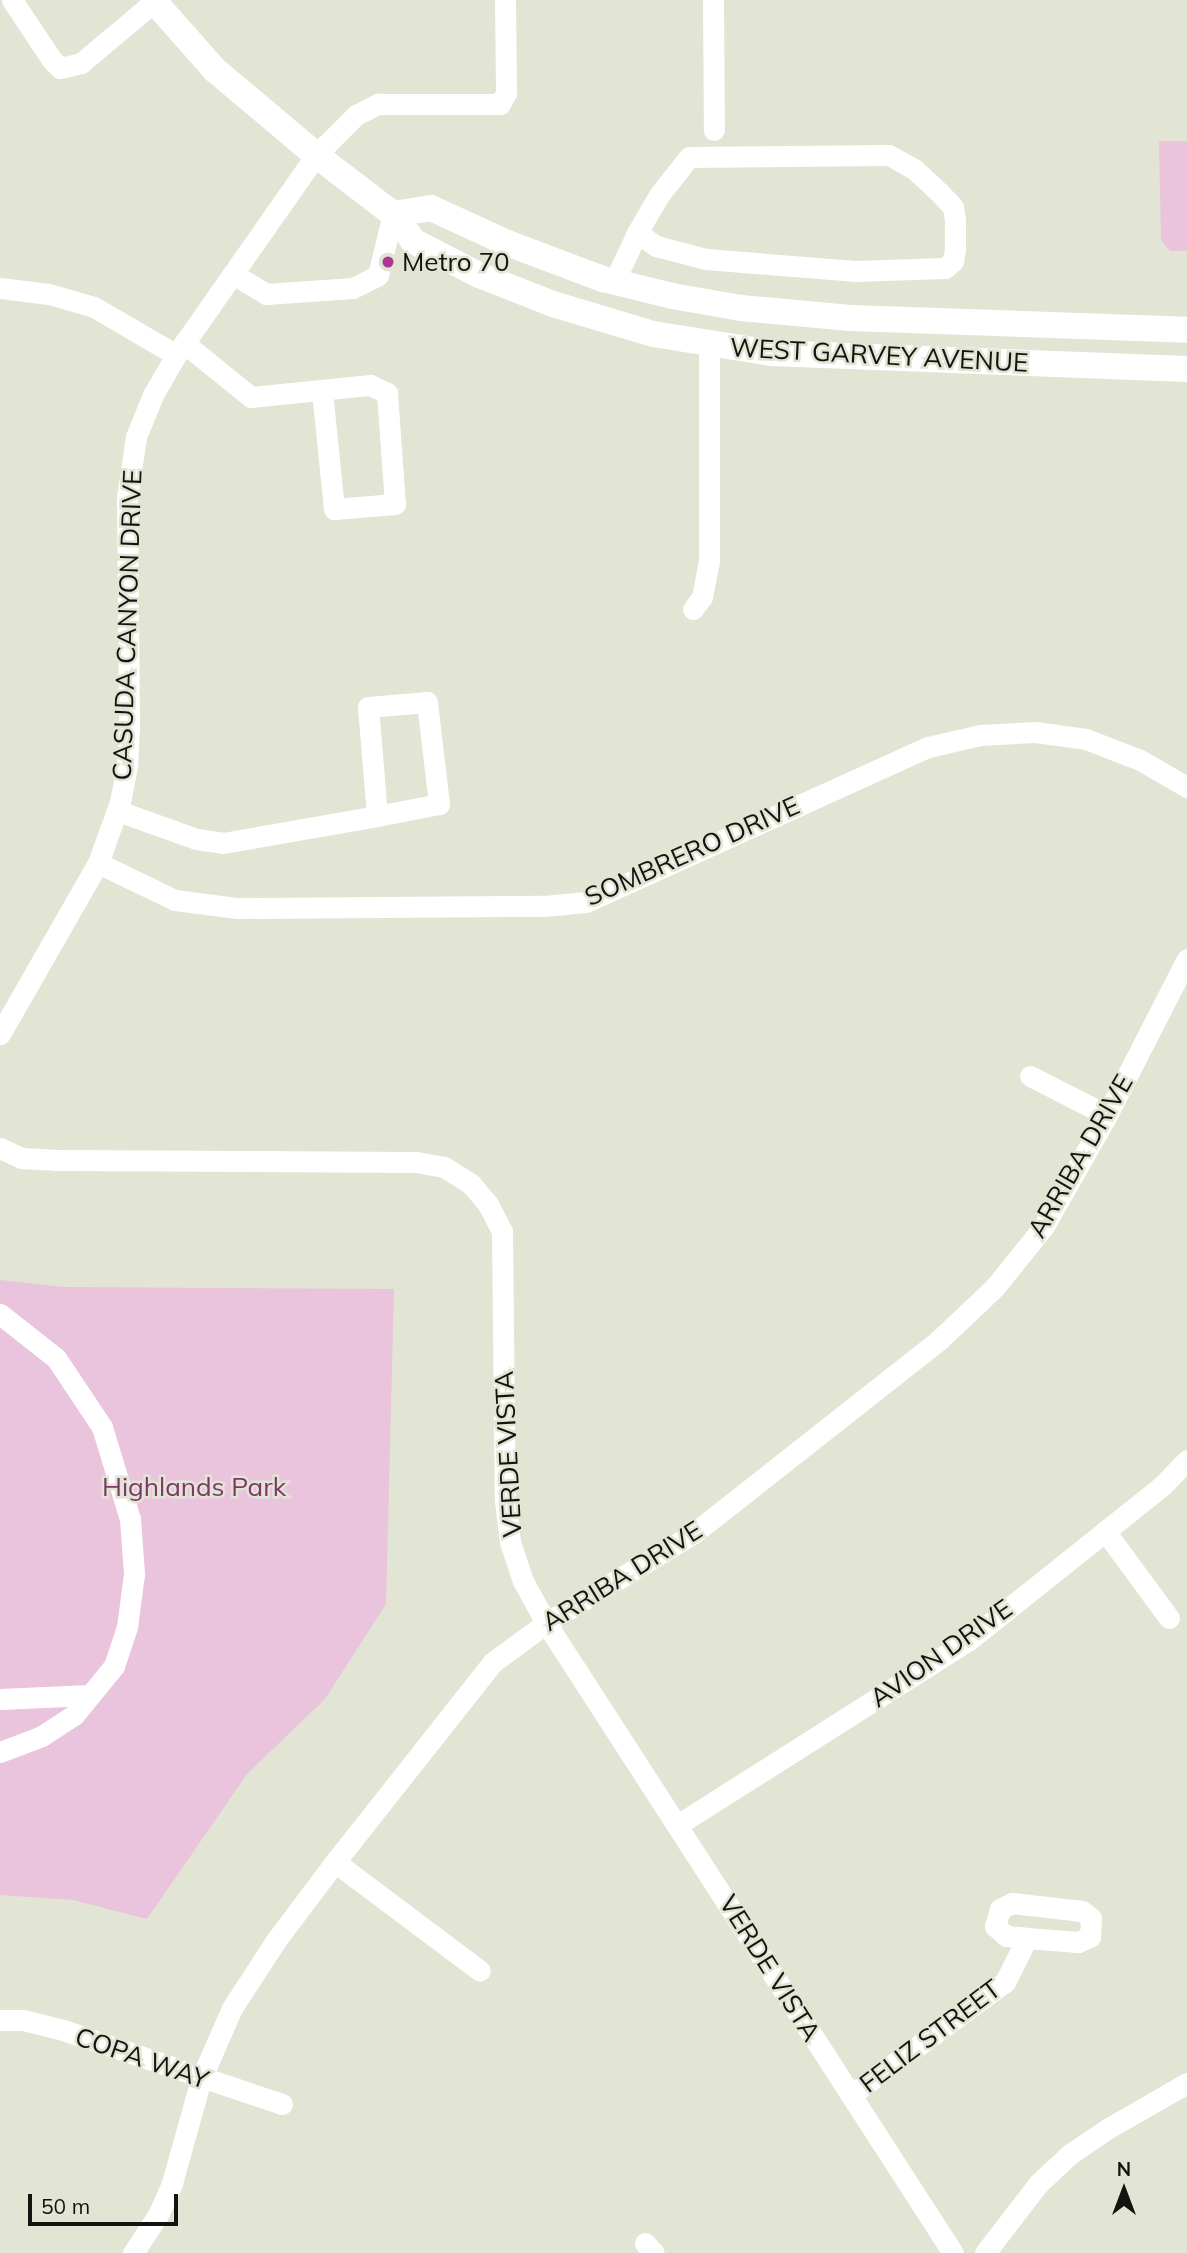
<!DOCTYPE html>
<html>
<head>
<meta charset="utf-8">
<style>
	body { margin:0 }
	#map { position:relative; width:1187px; height:2253px; overflow:hidden; background:#e2e4d4; font-family:Mulish,sans-serif }
	div>[style] { position:absolute }
	[style*='--x'] { left:calc(var(--x)*1px); top:calc(var(--y)*1px); width:calc(var(--w)*1px); rotate:calc(var(--a)*1deg) }
	.green>* { inset:0; background:#eac3dd }
	.minor>* { height:21px; margin:-10.5px; padding:0 10.5px; transform-origin:10.5px; border-radius:10.5px; background:#fff }
	.major>* { height:26px; margin:-13px; padding:0 13px; transform-origin:13px; border-radius:13px; background:#fff }
	.dots>* { width:19px; height:19px; translate:-50% -50%; box-sizing:border-box; border:4px solid #e2e4d4; border-radius:50% }
	span { translate:-50% -50%; white-space:nowrap; text-align:center; line-height:1.15; -webkit-text-stroke:5px #e2e4d4; paint-order:stroke }
	.poi-label { font-size:26px; color:#13140f }
	.left { translate:0 -50%; text-align:left }
	.street-label { font-size:26px; color:#13140f }
	.park-label { font-size:26px; color:#7e366b }
	.north { position:absolute; left:1089px; top:2155px; width:70px; height:70px; -webkit-text-stroke:5px #e2e4d4; paint-order:stroke; rotate:0deg; font-size:19px; font-weight:700; line-height:28px; text-align:center; color:#13140f }
	.north::after { content:''; display:block; margin:auto; width:24px; height:32px; background:#13140f; clip-path:polygon(50% 0,100% 100%,50% 72%,0 100%) }
	.scale { position:absolute; left:28px; top:2194px; width:150px; height:32px; box-sizing:border-box; border:4px solid #13140f; border-top:0; padding-left:9px; font-size:21px; line-height:24px; white-space:nowrap; color:#13140f; -webkit-text-stroke:5px #e2e4d4; paint-order:stroke }
</style>
</head>
<body>
<div id="map">
	<div class="green">
		<i style="clip-path:polygon(1159px 141px,1187px 141px,1187px 251px,1170px 251px,1161px 240px)"></i>
		<i style="clip-path:polygon(0 1280px,64px 1287px,394px 1289px,386px 1604px,325px 1699px,247px 1774px,147px 1919px,73px 1900px,0 1895px)"></i>
	</div>
	<div class="minor">
		<i style="--x:12;--y:0;--w:72;--a:56.3"></i>
		<i style="--x:52;--y:60;--w:11;--a:45"></i>
		<i style="--x:60;--y:68;--w:22;--a:-13"></i>
		<i style="--x:81;--y:63;--w:95;--a:-39.9"></i>
		<i style="--x:713;--y:0;--w:130;--a:89.6"></i>
		<i style="--x:233;--y:274;--w:39;--a:31"></i>
		<i style="--x:266;--y:294;--w:87;--a:-3.9"></i>
		<i style="--x:353;--y:288;--w:28;--a:-27"></i>
		<i style="--x:378;--y:275;--w:63;--a:-76.2"></i>
		<i style="--x:614;--y:282;--w:54;--a:-64.9"></i>
		<i style="--x:637;--y:233;--w:23;--a:34"></i>
		<i style="--x:656;--y:246;--w:52;--a:14.6"></i>
		<i style="--x:706;--y:259;--w:148;--a:4.6"></i>
		<i style="--x:854;--y:271;--w:91;--a:-1.9"></i>
		<i style="--x:945;--y:268;--w:11;--a:-41"></i>
		<i style="--x:953;--y:261;--w:11;--a:-80"></i>
		<i style="--x:955;--y:250;--w:30;--a:-90"></i>
		<i style="--x:955;--y:220;--w:13;--a:-99"></i>
		<i style="--x:953;--y:207;--w:19;--a:-133"></i>
		<i style="--x:940;--y:193;--w:35;--a:-137"></i>
		<i style="--x:914;--y:169;--w:29;--a:-151"></i>
		<i style="--x:889;--y:155;--w:200;--a:179.4"></i>
		<i style="--x:689;--y:157;--w:48;--a:128.3"></i>
		<i style="--x:659;--y:195;--w:44;--a:120.1"></i>
		<i style="--x:0;--y:288;--w:49;--a:7"></i>
		<i style="--x:49;--y:294;--w:47;--a:16.1"></i>
		<i style="--x:94;--y:307;--w:95;--a:30.3"></i>
		<i style="--x:184;--y:343;--w:86;--a:38.9"></i>
		<i style="--x:251;--y:397;--w:120;--a:-5.8"></i>
		<i style="--x:370;--y:385;--w:19;--a:25"></i>
		<i style="--x:387;--y:393;--w:111;--a:85.9"></i>
		<i style="--x:395;--y:504;--w:61;--a:175.3"></i>
		<i style="--x:334;--y:509;--w:119;--a:-95.8"></i>
		<i style="--x:693;--y:609;--w:15;--a:-53"></i>
		<i style="--x:702;--y:597;--w:38;--a:-79"></i>
		<i style="--x:709;--y:560;--w:215;--a:-90"></i>
		<i style="--x:118;--y:811;--w:83;--a:19.7"></i>
		<i style="--x:196;--y:839;--w:27;--a:8"></i>
		<i style="--x:223;--y:843;--w:156;--a:-9.9"></i>
		<i style="--x:377;--y:816;--w:109;--a:-94.7"></i>
		<i style="--x:368;--y:707;--w:59;--a:-4.8"></i>
		<i style="--x:427;--y:702;--w:103;--a:83.3"></i>
		<i style="--x:439;--y:804;--w:63;--a:169"></i>
		<i style="--x:98;--y:863;--w:85;--a:25.7"></i>
		<i style="--x:175;--y:900;--w:63;--a:7.4"></i>
		<i style="--x:237;--y:908;--w:307;--a:-0.4"></i>
		<i style="--x:544;--y:906;--w:42;--a:-5.4"></i>
		<i style="--x:586;--y:902;--w:375;--a:-24.4"></i>
		<i style="--x:928;--y:747;--w:54;--a:-12.8"></i>
		<i style="--x:981;--y:735;--w:54;--a:-3.2"></i>
		<i style="--x:1035;--y:732;--w:51;--a:7.8"></i>
		<i style="--x:1086;--y:739;--w:58;--a:21.3"></i>
		<i style="--x:1140;--y:760;--w:54;--a:29.9"></i>
		<i style="--x:0;--y:1034;--w:197;--a:-60.2"></i>
		<i style="--x:98;--y:863;--w:65;--a:-70.2"></i>
		<i style="--x:120;--y:802;--w:38;--a:-79"></i>
		<i style="--x:127;--y:765;--w:37;--a:-87"></i>
		<i style="--x:129;--y:728;--w:231;--a:-90.5"></i>
		<i style="--x:127;--y:497;--w:61;--a:-81.5"></i>
		<i style="--x:136;--y:437;--w:45;--a:-68"></i>
		<i style="--x:153;--y:395;--w:46;--a:-60.1"></i>
		<i style="--x:176;--y:355;--w:244;--a:-55"></i>
		<i style="--x:316;--y:155;--w:57;--a:-45"></i>
		<i style="--x:356;--y:115;--w:25;--a:-27"></i>
		<i style="--x:378;--y:104;--w:122;--a:0"></i>
		<i style="--x:500;--y:104;--w:13;--a:-61"></i>
		<i style="--x:506;--y:93;--w:93;--a:-90.6"></i>
		<i style="--x:1030;--y:1076;--w:86;--a:26.9"></i>
		<i style="--x:0;--y:1148;--w:23;--a:25"></i>
		<i style="--x:21;--y:1158;--w:33;--a:3"></i>
		<i style="--x:54;--y:1160;--w:362;--a:0.3"></i>
		<i style="--x:416;--y:1162;--w:28;--a:10"></i>
		<i style="--x:444;--y:1167;--w:32;--a:32"></i>
		<i style="--x:471;--y:1184;--w:26;--a:50"></i>
		<i style="--x:488;--y:1204;--w:30;--a:63"></i>
		<i style="--x:502;--y:1231;--w:270;--a:89.4"></i>
		<i style="--x:505;--y:1501;--w:41;--a:83"></i>
		<i style="--x:510;--y:1542;--w:41;--a:71.6"></i>
		<i style="--x:523;--y:1581;--w:48;--a:61.3"></i>
		<i style="--x:546;--y:1623;--w:750;--a:57.14"></i>
		<i style="--x:0;--y:1314;--w:71;--a:38.2"></i>
		<i style="--x:56;--y:1358;--w:83;--a:56.3"></i>
		<i style="--x:102;--y:1427;--w:96;--a:73.1"></i>
		<i style="--x:130;--y:1519;--w:55;--a:85.8"></i>
		<i style="--x:134;--y:1574;--w:53;--a:97.5"></i>
		<i style="--x:127;--y:1627;--w:41;--a:108.4"></i>
		<i style="--x:114;--y:1666;--w:63;--a:129.2"></i>
		<i style="--x:74;--y:1715;--w:38;--a:147"></i>
		<i style="--x:42;--y:1736;--w:45;--a:159.1"></i>
		<i style="--x:1105;--y:1531;--w:108;--a:53.7"></i>
		<i style="--x:0;--y:1699;--w:90;--a:-2.5"></i>
		<i style="--x:679;--y:1824;--w:343;--a:-32.4"></i>
		<i style="--x:969;--y:1640;--w:247;--a:-38.6"></i>
		<i style="--x:1162;--y:1486;--w:36;--a:-46"></i>
		<i style="--x:335;--y:1862;--w:181;--a:36.9"></i>
		<i style="--x:0;--y:2020;--w:23;--a:0"></i>
		<i style="--x:23;--y:2020;--w:41;--a:14"></i>
		<i style="--x:63;--y:2030;--w:231;--a:18.7"></i>
		<i style="--x:851;--y:2095;--w:191;--a:-36.3"></i>
		<i style="--x:1005;--y:1982;--w:49;--a:-63.4"></i>
		<i style="--x:1027;--y:1938;--w:51;--a:4.5"></i>
		<i style="--x:1078;--y:1942;--w:13;--a:-23"></i>
		<i style="--x:1090;--y:1937;--w:19;--a:-87"></i>
		<i style="--x:1091;--y:1918;--w:11;--a:-142"></i>
		<i style="--x:1082;--y:1911;--w:70;--a:-173.5"></i>
		<i style="--x:1012;--y:1903;--w:13;--a:153"></i>
		<i style="--x:1000;--y:1909;--w:18;--a:106"></i>
		<i style="--x:995;--y:1926;--w:15;--a:42"></i>
		<i style="--x:1006;--y:1936;--w:21;--a:5"></i>
		<i style="--x:645;--y:2243;--w:13;--a:48"></i>
		<i style="--x:133;--y:2253;--w:45;--a:-56.7"></i>
		<i style="--x:158;--y:2215;--w:35;--a:-66"></i>
		<i style="--x:172;--y:2183;--w:108;--a:-74.4"></i>
		<i style="--x:201;--y:2079;--w:77;--a:-66.4"></i>
		<i style="--x:232;--y:2008;--w:82;--a:-56.9"></i>
		<i style="--x:277;--y:1939;--w:96;--a:-53"></i>
		<i style="--x:335;--y:1862;--w:255;--a:-51.7"></i>
		<i style="--x:493;--y:1662;--w:66;--a:-36.3"></i>
		<i style="--x:546;--y:1623;--w:173;--a:-31.3"></i>
		<i style="--x:694;--y:1533;--w:312;--a:-38.2"></i>
		<i style="--x:939;--y:1340;--w:77;--a:-43.4"></i>
		<i style="--x:995;--y:1287;--w:78;--a:-51.2"></i>
		<i style="--x:1044;--y:1226;--w:128;--a:-60.4"></i>
		<i style="--x:1107;--y:1115;--w:175;--a:-62.9"></i>
		<i style="--x:985;--y:2253;--w:88;--a:-52.4"></i>
		<i style="--x:1039;--y:2183;--w:42;--a:-43.1"></i>
		<i style="--x:1070;--y:2154;--w:45;--a:-34"></i>
		<i style="--x:1107;--y:2129;--w:92;--a:-29.9"></i>
	</div>
	<div class="major">
		<i style="--x:153;--y:0;--w:94;--a:48.5"></i>
		<i style="--x:215;--y:70;--w:132;--a:40.1"></i>
		<i style="--x:316;--y:155;--w:97;--a:37.5"></i>
		<i style="--x:393;--y:214;--w:34;--a:53"></i>
		<i style="--x:413;--y:241;--w:74;--a:27.3"></i>
		<i style="--x:479;--y:275;--w:79;--a:21.4"></i>
		<i style="--x:553;--y:304;--w:104;--a:16.7"></i>
		<i style="--x:653;--y:334;--w:120;--a:9.1"></i>
		<i style="--x:771;--y:353;--w:416;--a:2.2"></i>
		<i style="--x:393;--y:214;--w:38;--a:-9"></i>
		<i style="--x:431;--y:208;--w:84;--a:24.7"></i>
		<i style="--x:507;--y:243;--w:103;--a:20.6"></i>
		<i style="--x:603;--y:279;--w:71;--a:13.8"></i>
		<i style="--x:672;--y:296;--w:70;--a:9.9"></i>
		<i style="--x:741;--y:308;--w:110;--a:5.2"></i>
		<i style="--x:851;--y:318;--w:336;--a:2"></i>
	</div>
	<div class="dots">
		<i style="left:388px;top:262px;background:#ac3891"></i>
	</div>
	<div class="poi-label">
		<span class="left" style="left:402px;top:262px">Metro 70</span>
	</div>
	<div class="street-label">
		<span style="left:879px;top:355px;rotate:3deg">WEST GARVEY AVENUE</span>
		<span style="left:127px;top:625px;rotate:-88deg">CASUDA CANYON DRIVE</span>
		<span style="left:692px;top:851px;rotate:-24deg">SOMBRERO DRIVE</span>
		<span style="left:1080px;top:1156px;rotate:-60deg">ARRIBA DRIVE</span>
		<span style="left:508px;top:1454px;rotate:-93deg">VERDE VISTA</span>
		<span style="left:622px;top:1576px;rotate:-32deg">ARRIBA DRIVE</span>
		<span style="left:941px;top:1653px;rotate:-35deg">AVION DRIVE</span>
		<span style="left:770px;top:1968px;rotate:58deg">VERDE VISTA</span>
		<span style="left:930px;top:2036px;rotate:-37deg">FELIZ STREET</span>
		<span style="left:142px;top:2058px;rotate:19deg">COPA WAY</span>
	</div>
	<div class="park-label">
		<span style="left:194px;top:1487px">Highlands Park</span>
	</div>
	<div class="north">N</div>
	<div class="scale">50 m</div>
</div>
</body>
</html>
